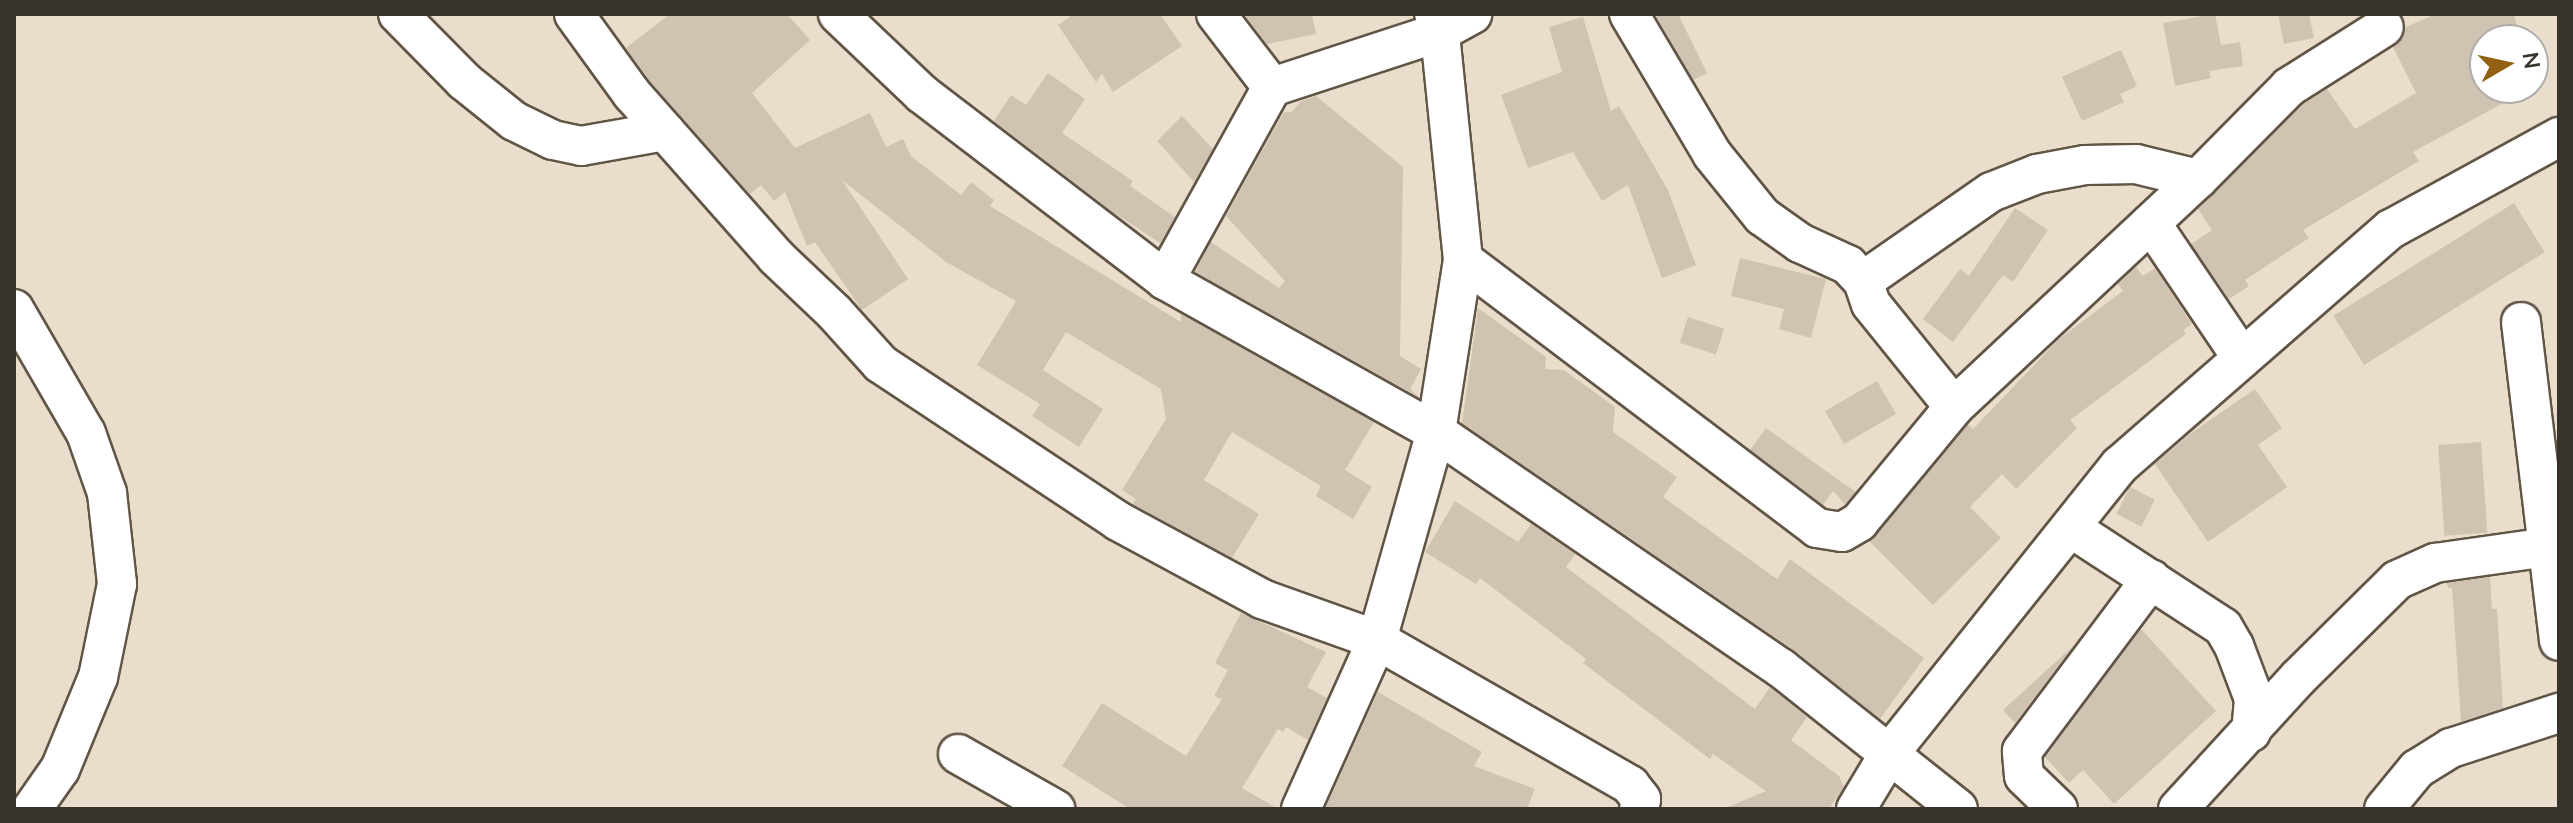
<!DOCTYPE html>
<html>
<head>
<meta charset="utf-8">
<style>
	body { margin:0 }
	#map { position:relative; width:2573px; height:823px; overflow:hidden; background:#ebddcb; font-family:"Nunito Sans",sans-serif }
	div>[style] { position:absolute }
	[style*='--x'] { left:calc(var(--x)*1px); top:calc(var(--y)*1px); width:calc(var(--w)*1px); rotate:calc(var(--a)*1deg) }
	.building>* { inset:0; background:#d1c3b2; transform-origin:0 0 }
	.roads { filter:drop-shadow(2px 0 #615546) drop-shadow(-2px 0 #615546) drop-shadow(0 2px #615546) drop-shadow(0 -2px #615546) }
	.minor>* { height:38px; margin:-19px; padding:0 19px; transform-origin:19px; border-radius:19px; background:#fff }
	span { translate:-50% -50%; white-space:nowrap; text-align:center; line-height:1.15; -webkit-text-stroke:6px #fff; paint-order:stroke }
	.frame { position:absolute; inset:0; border:16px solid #38322c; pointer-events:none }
	.north { position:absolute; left:2469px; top:24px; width:80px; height:80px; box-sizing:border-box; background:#fff; border:2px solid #afadab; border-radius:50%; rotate:81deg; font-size:22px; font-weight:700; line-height:32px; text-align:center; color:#38322c }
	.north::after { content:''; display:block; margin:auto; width:28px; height:36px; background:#926111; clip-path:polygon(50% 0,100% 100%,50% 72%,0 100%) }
</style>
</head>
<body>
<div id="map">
	<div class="building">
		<i style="clip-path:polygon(670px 14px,787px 14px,810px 40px,752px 93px,795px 148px,870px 113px,886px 147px,903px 139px,911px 156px,961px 195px,971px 182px,994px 200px,990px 206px,1181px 322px,1181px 314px,1374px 422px,1345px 470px,1372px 487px,1353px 519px,1316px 496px,1321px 486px,1232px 432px,1204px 480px,1259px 514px,1232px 558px,1133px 504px,1136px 499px,1122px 490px,1166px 419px,1161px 389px,1066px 332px,1043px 370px,1103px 409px,1079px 447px,1032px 416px,1040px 404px,977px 365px,1016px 301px,946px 262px,842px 180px,908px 279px,862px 310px,815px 242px,807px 246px,785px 192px,774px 201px,761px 185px,750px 194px,649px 80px,626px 48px)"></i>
		<i style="clip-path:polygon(1074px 14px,1160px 14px,1182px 46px,1113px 92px,1102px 74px,1096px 82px,1058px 25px)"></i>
		<i style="clip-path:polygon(1244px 14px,1312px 14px,1316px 34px,1267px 44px)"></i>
		<i style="clip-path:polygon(1655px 14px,1678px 14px,1707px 73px,1693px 80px)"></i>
		<i style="clip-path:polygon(2215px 14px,2221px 45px,2240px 42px,2243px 66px,2209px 71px,2211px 78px,2175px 86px,2163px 23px)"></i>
		<i style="clip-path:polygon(2278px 14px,2309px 14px,2314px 38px,2284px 44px)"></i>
		<i style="clip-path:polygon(2436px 14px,2514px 14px,2520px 40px,2485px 40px,2485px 88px,2531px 88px,2413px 152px,2419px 161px,2303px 230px,2309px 238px,2245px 280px,2249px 286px,2229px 299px,2191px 244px,2212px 230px,2198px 209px,2303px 104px,2327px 89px,2355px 129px,2416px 93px,2393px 47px,2403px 38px,2406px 27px)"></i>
		<i style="clip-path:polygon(1583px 17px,1611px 111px,1619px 106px,1668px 190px,1696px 265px,1662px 278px,1628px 185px,1602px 201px,1573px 152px,1528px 168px,1501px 95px,1562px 72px,1549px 27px)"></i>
		<i style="clip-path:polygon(2121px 50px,2137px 86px,2120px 94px,2124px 102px,2082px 121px,2062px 77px)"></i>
		<i style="clip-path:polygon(1048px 73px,1085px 99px,1062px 133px,1133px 181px,1130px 186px,1175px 217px,1160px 243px,1113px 212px,994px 121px,1011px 95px,1026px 105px)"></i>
		<i style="clip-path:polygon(1316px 96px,1403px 167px,1400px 356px,1421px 369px,1410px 389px,1419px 397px,1195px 272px,1211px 242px,1279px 288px,1285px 281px,1226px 216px,1284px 112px,1292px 112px,1301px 101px)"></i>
		<i style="clip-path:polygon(1182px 116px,1213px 149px,1194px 182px,1157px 141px)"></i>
		<i style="left:2514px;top:203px;width:58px;height:213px;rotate:58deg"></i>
		<i style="clip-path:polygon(2015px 208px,2048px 230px,2013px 282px,2003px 275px,1953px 342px,1923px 319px,1960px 269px,1969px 276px)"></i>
		<i style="clip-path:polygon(1740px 258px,1826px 279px,1811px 338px,1779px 329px,1784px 309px,1731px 296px)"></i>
		<i style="clip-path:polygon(2136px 267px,2143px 276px,2155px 268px,2192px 324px,2183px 330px,2186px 334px,2070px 420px,2077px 428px,2016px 489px,2002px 474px,1970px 507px,2001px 538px,1933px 605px,1869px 541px,1968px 424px,1973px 429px,2059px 339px,2123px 291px,2118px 284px)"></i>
		<i style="clip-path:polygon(1478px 308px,1546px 357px,1545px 369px,1564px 370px,1615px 407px,1613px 432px,1677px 477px,1663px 497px,1777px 579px,1790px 559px,1924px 658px,1880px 719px,1794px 650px,1462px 423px)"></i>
		<i style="left:1688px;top:317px;width:38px;height:27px;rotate:18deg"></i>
		<i style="left:1877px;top:381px;width:38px;height:60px;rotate:60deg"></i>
		<i style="clip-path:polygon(2255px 389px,2282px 428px,2258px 445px,2287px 487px,2208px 542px,2155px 464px,2190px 434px)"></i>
		<i style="clip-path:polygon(1766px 428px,1840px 481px,1856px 492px,1845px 504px,1833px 491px,1823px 505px,1750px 450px)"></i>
		<i style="left:2481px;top:442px;width:91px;height:43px;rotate:86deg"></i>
		<i style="left:2130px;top:487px;width:28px;height:30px;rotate:27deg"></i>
		<i style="clip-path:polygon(1455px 501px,1518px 542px,1531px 524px,1575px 554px,1566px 567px,1755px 709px,1770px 687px,1807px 717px,1791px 740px,1839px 776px,1844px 787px,1829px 809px,1723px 809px,1766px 791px,1713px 754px,1710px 759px,1583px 663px,1586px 659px,1480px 578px,1476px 584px,1425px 552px)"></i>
		<i style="clip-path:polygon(2490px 577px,2492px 609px,2497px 609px,2503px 708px,2461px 722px,2452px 588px,2448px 588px,2447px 583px)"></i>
		<i style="clip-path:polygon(1241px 613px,1326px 652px,1307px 687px,1327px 698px,1308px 740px,1286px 727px,1283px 732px,1278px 729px,1242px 788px,1278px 809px,1130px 809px,1062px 766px,1102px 703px,1186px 756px,1222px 699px,1214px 696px,1228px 670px,1215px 663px)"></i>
		<i style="clip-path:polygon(2141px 629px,2216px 711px,2114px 804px,2083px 770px,2069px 783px,2045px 757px)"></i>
		<i style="clip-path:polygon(2073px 646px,2015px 723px,2003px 710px)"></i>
		<i style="clip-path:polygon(1378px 692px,1482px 752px,1474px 766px,1535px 789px,1527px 809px,1325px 809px)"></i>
	</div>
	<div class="roads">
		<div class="minor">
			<i style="--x:398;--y:14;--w:94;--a:45.4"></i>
			<i style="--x:464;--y:81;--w:64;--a:38.7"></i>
			<i style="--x:514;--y:121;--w:43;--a:26"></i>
			<i style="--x:553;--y:140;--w:29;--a:12"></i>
			<i style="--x:581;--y:146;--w:85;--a:-10.1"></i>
			<i style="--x:574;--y:14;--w:99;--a:54.1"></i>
			<i style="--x:632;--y:94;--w:217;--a:48.5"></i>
			<i style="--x:776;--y:257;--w:80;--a:43.5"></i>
			<i style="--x:834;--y:312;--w:70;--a:47.9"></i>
			<i style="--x:881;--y:364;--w:284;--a:33.5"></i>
			<i style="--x:1118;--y:521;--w:164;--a:28.4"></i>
			<i style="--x:1262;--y:599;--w:122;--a:19.6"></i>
			<i style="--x:1377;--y:640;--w:292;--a:29.8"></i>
			<i style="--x:1630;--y:785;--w:18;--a:52"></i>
			<i style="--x:1641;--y:799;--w:10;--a:101"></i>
			<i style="--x:838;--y:14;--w:116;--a:43.6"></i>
			<i style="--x:922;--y:94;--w:306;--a:37.4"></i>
			<i style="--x:1165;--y:280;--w:311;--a:29.3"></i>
			<i style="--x:1436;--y:432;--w:418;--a:34.4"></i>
			<i style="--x:1781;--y:668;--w:226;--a:38.5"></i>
			<i style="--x:1216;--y:14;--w:92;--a:52.5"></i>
			<i style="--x:1272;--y:87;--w:177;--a:-18.1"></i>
			<i style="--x:1440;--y:32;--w:37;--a:-29"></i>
			<i style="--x:1629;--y:14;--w:163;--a:59.3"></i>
			<i style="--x:1712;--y:154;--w:80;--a:51.1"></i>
			<i style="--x:1762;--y:216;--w:47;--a:35.4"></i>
			<i style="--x:1800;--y:243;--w:53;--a:24.6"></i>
			<i style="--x:1848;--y:265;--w:22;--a:47"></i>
			<i style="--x:1863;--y:281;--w:24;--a:71"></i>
			<i style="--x:1871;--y:304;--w:132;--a:51.1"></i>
			<i style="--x:2198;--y:179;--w:129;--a:-45.3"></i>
			<i style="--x:2289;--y:87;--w:112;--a:-32.3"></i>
			<i style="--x:2151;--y:223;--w:163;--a:56"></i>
			<i style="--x:1463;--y:260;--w:444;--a:37.1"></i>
			<i style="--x:1817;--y:528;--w:25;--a:9"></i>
			<i style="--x:1842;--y:532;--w:20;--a:-30"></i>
			<i style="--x:1859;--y:522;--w:149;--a:-50.4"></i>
			<i style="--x:1954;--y:407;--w:334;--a:-43.1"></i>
			<i style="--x:2198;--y:179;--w:64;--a:-166.4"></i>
			<i style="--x:2136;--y:164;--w:51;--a:178.9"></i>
			<i style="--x:2085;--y:165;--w:49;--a:169.4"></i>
			<i style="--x:2037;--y:174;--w:49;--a:158.6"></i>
			<i style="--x:1991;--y:192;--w:156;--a:145.2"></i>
			<i style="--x:1165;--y:280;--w:221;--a:-61"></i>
			<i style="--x:14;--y:309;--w:143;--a:59.9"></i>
			<i style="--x:86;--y:433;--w:64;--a:70.7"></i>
			<i style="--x:107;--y:493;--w:92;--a:83.7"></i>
			<i style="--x:117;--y:584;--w:95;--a:101.5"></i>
			<i style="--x:98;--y:677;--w:100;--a:112.4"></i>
			<i style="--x:60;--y:769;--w:49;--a:125"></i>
			<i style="--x:2521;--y:322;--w:321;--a:83.2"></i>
			<i style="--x:2071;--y:528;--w:181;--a:33.1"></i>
			<i style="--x:2223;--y:627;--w:22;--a:60"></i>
			<i style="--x:2234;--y:646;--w:57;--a:69.3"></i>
			<i style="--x:2254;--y:699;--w:33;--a:95"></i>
			<i style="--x:958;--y:754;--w:112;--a:29.6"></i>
			<i style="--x:1301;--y:809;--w:185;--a:-65.8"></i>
			<i style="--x:1377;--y:640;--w:216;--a:-74.2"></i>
			<i style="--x:1436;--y:432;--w:174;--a:-81.1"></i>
			<i style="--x:1463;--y:260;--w:229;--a:-95.8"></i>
			<i style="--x:1440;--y:32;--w:19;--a:-108"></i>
			<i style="--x:1856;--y:809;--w:64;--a:-59"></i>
			<i style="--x:1889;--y:754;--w:370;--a:-51.4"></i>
			<i style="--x:2120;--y:465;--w:359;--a:-41.1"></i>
			<i style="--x:2391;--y:229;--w:192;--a:-28.7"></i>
			<i style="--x:2058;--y:809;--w:47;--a:-135.9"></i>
			<i style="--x:2024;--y:776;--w:25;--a:-95"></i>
			<i style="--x:2022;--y:751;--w:215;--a:-53.1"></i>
			<i style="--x:2178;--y:809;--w:178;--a:-47.5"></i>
			<i style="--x:2298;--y:678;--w:139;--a:-44.7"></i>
			<i style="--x:2397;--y:580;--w:42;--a:-24.1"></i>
			<i style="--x:2435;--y:563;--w:114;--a:-8.1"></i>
			<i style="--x:2384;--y:809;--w:52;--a:-50.5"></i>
			<i style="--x:2417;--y:769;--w:40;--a:-32"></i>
			<i style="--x:2451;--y:748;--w:114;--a:-18"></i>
		</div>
	</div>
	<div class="frame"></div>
	<div class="north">N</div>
</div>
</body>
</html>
